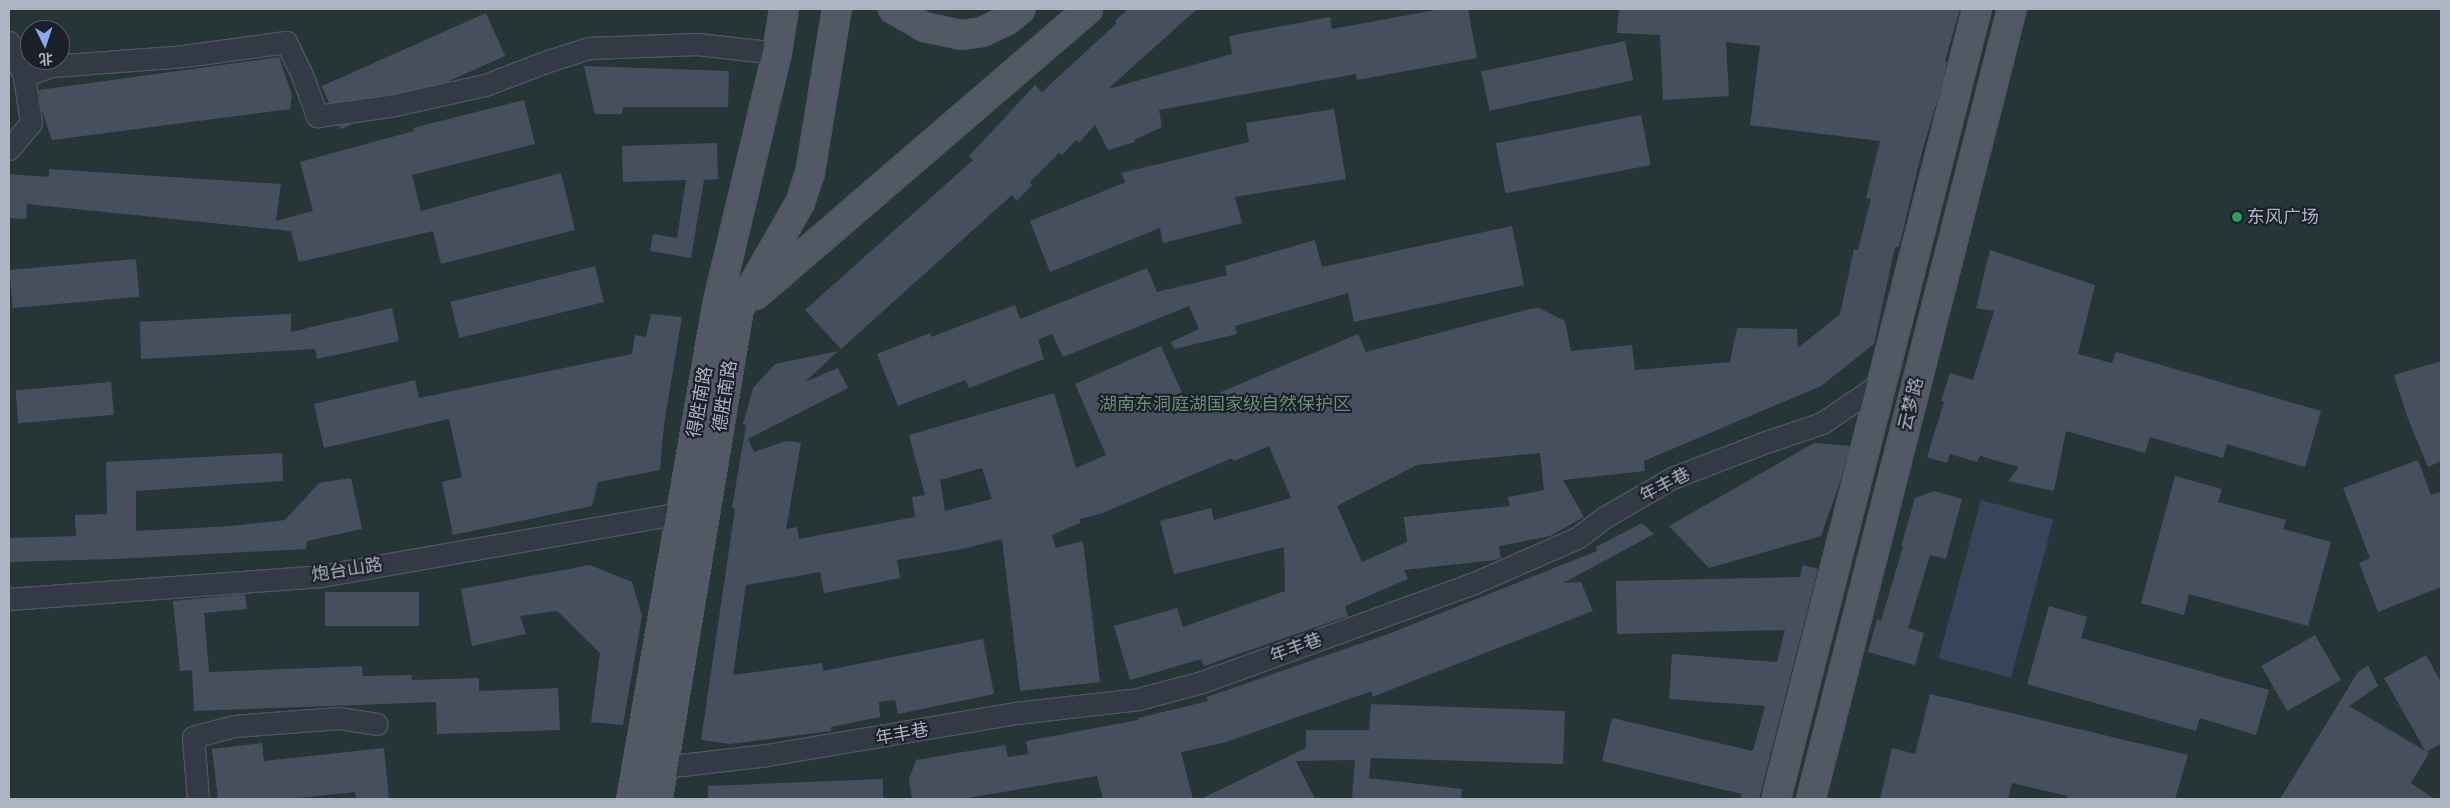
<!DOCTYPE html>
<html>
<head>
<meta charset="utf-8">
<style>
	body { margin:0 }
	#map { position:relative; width:2450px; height:808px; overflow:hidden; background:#212834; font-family:"PT Sans Narrow","Noto Sans SC",sans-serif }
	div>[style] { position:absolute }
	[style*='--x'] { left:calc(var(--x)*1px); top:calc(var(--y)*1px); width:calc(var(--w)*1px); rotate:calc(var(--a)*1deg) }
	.green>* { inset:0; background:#263637 }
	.water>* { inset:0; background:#37455c; transform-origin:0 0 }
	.building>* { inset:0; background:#474f5e; transform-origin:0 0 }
	.roads { filter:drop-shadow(1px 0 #4e5560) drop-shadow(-1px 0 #4e5560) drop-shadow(0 1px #4e5560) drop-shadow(0 -1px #4e5560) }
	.minor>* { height:21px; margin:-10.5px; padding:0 10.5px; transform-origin:10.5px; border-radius:10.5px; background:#343a45 }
	.major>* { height:28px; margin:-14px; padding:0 14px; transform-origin:14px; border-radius:14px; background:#525965 }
	.dots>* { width:14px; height:14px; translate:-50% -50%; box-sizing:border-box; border:2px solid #1a1f29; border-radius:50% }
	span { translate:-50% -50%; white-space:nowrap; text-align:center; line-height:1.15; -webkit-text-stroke:4px #1a1f29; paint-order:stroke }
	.poi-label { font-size:18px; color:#aeb5c2 }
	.left { translate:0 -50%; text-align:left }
	.street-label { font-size:18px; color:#aeb5c2 }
	.park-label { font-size:18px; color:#689073 }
	.frame { position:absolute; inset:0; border:10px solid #aeb5c2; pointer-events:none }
	.north { position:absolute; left:20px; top:20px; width:50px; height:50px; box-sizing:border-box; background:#1a1f29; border:1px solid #555b66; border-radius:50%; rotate:176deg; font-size:14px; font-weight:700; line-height:20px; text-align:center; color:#aeb5c2 }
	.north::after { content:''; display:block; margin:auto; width:18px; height:22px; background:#86aaef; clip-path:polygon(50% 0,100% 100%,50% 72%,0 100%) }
</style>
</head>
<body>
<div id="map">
	<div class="green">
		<i style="clip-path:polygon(evenodd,9px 9px,2441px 9px,2441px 799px,9px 799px,9px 9px,30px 30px,60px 30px,60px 60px,30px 60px,30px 30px)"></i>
	</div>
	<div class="water">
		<i style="left:1981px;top:500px;width:75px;height:164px;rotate:15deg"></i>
	</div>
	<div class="building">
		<i style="clip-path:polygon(1128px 9px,1197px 9px,1108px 89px,1232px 54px,1229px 36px,1330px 17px,1332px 29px,1441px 9px,1468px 9px,1477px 58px,1357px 80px,1356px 74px,1159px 110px,1162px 127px,1134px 140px,1135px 142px,1108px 150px,1095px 125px,1079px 143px,1076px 140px,1062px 155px,1059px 153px,1030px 182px,1032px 185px,1017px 201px,1012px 195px,841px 349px,805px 310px,973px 160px,969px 156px,1035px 85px,1042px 92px,1117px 23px,1115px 21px)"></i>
		<i style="clip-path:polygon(evenodd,1619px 9px,1960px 9px,1945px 61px,1947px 62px,1941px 88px,1921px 155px,1899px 247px,1895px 247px,1874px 344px,1821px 386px,1644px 461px,1645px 471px,1563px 480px,1584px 517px,1550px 536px,1499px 546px,1501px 558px,1495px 560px,1404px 570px,1408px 579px,1345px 606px,1348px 616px,1204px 666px,1201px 659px,1130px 680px,1114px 626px,1177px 608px,1183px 627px,1285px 591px,1284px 547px,1174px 574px,1160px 521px,1211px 508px,1214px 520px,1291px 498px,1269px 446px,1234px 461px,1232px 458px,1103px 513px,1080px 519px,1080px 523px,1052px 535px,1056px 548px,1083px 541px,1100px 682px,1020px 691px,1002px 539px,958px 550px,897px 560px,900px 578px,824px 593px,820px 572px,746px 585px,733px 675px,822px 663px,823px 671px,983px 639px,994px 694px,898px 714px,895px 700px,879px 702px,880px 717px,831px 727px,831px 731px,730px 744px,701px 740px,735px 509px,732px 508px,746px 425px,743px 424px,753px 388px,775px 364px,838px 351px,805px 382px,838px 368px,848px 388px,748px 439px,754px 452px,786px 441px,801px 443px,786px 529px,797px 527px,799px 539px,915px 517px,912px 497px,925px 495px,909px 435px,1054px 393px,1076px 468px,1106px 455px,1075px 384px,1161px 346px,1188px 406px,1358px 334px,1366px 352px,1530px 309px,1539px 308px,1565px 321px,1571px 351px,1632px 345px,1635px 370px,1730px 362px,1737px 328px,1797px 329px,1798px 348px,1840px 314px,1854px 249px,1858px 250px,1871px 199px,1866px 198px,1880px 141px,1750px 125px,1760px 46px,1726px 42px,1729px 96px,1663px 100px,1660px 35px,1617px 33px,1619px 9px,1540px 453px,1544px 490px,1508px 497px,1510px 506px,1404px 517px,1407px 542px,1362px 562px,1337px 506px,1417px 465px,1540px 453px,1619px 9px,982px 468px,992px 499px,945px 511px,940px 480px,982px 468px)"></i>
		<i style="left:486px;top:13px;width:47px;height:180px;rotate:66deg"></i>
		<i style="left:1625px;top:41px;width:40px;height:147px;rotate:78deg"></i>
		<i style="clip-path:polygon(279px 57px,292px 95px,290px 109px,52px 140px,41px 108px,39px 90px)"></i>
		<i style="clip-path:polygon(584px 66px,729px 71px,728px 107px,623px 107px,622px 114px,595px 114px)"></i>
		<i style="clip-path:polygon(524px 100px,535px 144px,412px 175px,421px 211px,561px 173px,575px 230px,441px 264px,433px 231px,299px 262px,291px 231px,27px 204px,26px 219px,9px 218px,9px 174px,49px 177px,49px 169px,281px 184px,276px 221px,313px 211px,300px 162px,414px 131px,413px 128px)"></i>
		<i style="clip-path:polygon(1334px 109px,1346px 179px,1235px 197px,1242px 223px,1163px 243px,1160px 228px,1050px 272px,1030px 221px,1126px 182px,1121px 173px,1249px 142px,1246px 123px)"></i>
		<i style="left:1641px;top:115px;width:51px;height:148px;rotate:79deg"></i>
		<i style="clip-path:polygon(717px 143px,718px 179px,704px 180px,691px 258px,650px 251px,653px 234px,677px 238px,686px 180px,623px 182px,622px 146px)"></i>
		<i style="clip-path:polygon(1512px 226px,1524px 285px,1354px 322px,1348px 293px,1235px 326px,1237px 334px,1174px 349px,1171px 342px,1199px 329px,1189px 306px,1063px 357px,1052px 334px,1038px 340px,1044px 359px,969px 388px,965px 380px,898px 406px,877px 354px,930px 333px,931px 337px,1015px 305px,1020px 319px,1147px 268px,1157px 292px,1227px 275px,1225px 266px,1315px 240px,1322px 267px)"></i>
		<i style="clip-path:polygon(1990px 250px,2095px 285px,2078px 354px,2112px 363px,2116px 352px,2321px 411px,2305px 467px,2227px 444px,2223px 458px,2150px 437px,2145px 453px,2066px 431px,2054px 491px,2008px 481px,2019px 467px,1980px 456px,1977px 462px,1950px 454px,1947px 463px,1927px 457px,1944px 402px,1941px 401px,1950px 373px,1973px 380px,1994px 311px,1976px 308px)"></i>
		<i style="left:136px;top:259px;width:38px;height:127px;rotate:85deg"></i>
		<i style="left:595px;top:266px;width:37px;height:149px;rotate:76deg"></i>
		<i style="clip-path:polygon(392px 308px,399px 341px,317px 359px,315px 349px,141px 359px,140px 322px,291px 314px,291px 332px)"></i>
		<i style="clip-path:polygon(651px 314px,682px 317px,664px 425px,660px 470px,598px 482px,592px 506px,453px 535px,442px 482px,462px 477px,449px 419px,324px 448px,314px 404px,415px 380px,419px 398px,632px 354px,635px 335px,646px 337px)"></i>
		<i style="clip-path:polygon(2441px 361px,2441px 461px,2428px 467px,2408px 419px,2394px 375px)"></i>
		<i style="left:111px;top:382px;width:33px;height:96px;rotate:85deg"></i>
		<i style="clip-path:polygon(1814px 443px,1850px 446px,1841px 479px,1821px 536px,1709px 568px,1669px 526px)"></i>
		<i style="clip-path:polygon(282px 453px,283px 481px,136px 491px,136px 531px,232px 526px,285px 520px,319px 483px,351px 478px,362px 529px,307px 541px,306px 549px,114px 559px,9px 562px,9px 538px,76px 536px,75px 515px,107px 514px,106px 462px)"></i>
		<i style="clip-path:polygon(2418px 460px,2431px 495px,2441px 492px,2441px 587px,2378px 612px,2359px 563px,2370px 558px,2343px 488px)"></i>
		<i style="clip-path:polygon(2175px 476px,2222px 489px,2218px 502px,2286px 520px,2283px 529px,2331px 542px,2308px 626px,2189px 594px,2184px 615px,2141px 603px)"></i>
		<i style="clip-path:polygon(1934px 491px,1962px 499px,1946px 559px,1930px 555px,1908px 628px,1924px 633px,1915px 665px,1868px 652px,1877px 619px,1881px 621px,1903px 547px,1901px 547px,1915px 498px)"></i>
		<i style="clip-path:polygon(1642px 523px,1654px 534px,1563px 583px,1581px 582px,1593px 611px,1372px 697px,1372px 691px,1223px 743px,1181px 752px,1193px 799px,1103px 799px,1097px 776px,962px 799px,912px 799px,909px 779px,916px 760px,1005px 745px,1008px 757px,1028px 754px,1026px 741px,1138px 720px,1138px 718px,1208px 701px,1207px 697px,1388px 634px,1597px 551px,1596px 547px)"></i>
		<i style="clip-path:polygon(590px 565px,632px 582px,642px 616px,623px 725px,591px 722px,600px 653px,557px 611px,520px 616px,526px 634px,472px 646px,461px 589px)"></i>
		<i style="clip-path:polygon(1803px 565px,1818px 569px,1759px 799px,1740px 799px,1742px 794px,1602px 761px,1612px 718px,1753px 751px,1765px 706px,1669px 699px,1672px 654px,1777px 662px,1785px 630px,1617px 634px,1616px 581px,1800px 577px)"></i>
		<i style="left:419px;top:592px;width:34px;height:94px;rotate:90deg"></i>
		<i style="clip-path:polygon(245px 594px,247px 609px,204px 613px,209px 672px,362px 666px,363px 676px,411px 675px,412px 680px,479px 678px,479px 691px,558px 688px,560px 730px,437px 734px,436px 702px,194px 711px,192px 670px,180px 671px,173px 601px)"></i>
		<i style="clip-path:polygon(2049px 606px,2087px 617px,2081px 638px,2269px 690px,2256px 735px,2200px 718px,2196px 731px,2027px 684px)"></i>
		<i style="left:2315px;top:635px;width:52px;height:62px;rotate:60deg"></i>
		<i style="clip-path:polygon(2426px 655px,2441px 682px,2441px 744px,2426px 752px,2384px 678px)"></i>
		<i style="clip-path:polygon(2368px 665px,2378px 686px,2349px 706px,2429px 753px,2411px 783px,2434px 799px,2280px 799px,2358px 672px)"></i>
		<i style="clip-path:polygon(1930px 694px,2188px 755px,2175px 799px,2067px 799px,2068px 796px,2012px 783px,2008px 799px,1880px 799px,1892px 748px,1915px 754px)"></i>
		<i style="clip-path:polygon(1371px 704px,1565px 711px,1563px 764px,1371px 758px,1369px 778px,1462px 789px,1461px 799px,1352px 799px,1355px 760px,1296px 761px,1315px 799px,1201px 799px,1306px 748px,1306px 730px,1369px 730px)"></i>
		<i style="clip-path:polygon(262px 743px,264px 761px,384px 748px,389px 799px,356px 799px,355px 792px,289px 799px,218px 799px,212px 749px)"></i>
		<i style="clip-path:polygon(883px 779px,883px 799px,708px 799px,708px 786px)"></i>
	</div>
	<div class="roads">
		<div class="minor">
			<i style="--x:9;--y:42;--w:37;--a:66"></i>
			<i style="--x:24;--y:76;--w:30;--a:-20"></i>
			<i style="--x:52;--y:66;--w:132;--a:-4.3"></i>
			<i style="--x:184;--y:56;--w:103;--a:-7.8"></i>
			<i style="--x:286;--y:42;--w:37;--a:64"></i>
			<i style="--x:302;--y:75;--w:44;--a:69.9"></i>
			<i style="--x:317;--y:116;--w:74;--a:-7.8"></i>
			<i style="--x:390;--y:106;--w:97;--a:-12.5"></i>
			<i style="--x:485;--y:85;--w:67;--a:-20.9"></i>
			<i style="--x:548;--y:61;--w:43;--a:-17.6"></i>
			<i style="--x:589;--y:48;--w:108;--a:-2.1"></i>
			<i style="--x:697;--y:44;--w:81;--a:6.4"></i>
			<i style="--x:9;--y:149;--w:34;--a:-50"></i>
			<i style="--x:31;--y:123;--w:48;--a:-98.5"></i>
			<i style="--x:9;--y:599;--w:312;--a:-4.2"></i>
			<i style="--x:320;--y:576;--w:366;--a:-9.9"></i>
			<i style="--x:664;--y:767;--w:104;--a:-6.6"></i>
			<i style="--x:767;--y:755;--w:253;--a:-9.6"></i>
			<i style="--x:1016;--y:713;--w:123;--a:-6.5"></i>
			<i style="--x:1138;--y:699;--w:66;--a:-14.9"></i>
			<i style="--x:1202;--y:682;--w:289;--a:-20"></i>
			<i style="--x:1474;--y:583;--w:112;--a:-23.6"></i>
			<i style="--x:1577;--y:538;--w:35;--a:-37"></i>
			<i style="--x:1605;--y:517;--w:78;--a:-30.2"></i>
			<i style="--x:1672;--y:478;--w:97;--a:-21"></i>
			<i style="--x:1763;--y:443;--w:62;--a:-18.7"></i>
			<i style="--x:1822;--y:423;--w:71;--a:-34.1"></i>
			<i style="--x:198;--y:799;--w:62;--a:-94.6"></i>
			<i style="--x:193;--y:737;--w:42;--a:-15"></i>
			<i style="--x:234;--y:726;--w:105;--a:-4.4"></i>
			<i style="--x:339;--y:718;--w:38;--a:9"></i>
		</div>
		<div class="major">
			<i style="--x:893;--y:9;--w:36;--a:30"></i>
			<i style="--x:924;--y:27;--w:38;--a:12"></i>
			<i style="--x:961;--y:35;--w:21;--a:-8"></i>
			<i style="--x:982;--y:32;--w:26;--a:-25"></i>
			<i style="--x:1006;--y:21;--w:19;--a:-39"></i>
			<i style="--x:756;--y:295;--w:438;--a:-40.7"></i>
			<i style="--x:631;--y:799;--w:501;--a:-80.12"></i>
			<i style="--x:717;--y:305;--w:259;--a:-76.6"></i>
			<i style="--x:777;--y:53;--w:45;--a:-81"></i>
			<i style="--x:658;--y:799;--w:497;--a:-80.6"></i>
			<i style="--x:739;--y:309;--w:122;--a:-60.1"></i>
			<i style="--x:800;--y:203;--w:32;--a:-72"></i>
			<i style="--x:810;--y:173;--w:166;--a:-80.7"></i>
			<i style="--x:1776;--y:799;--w:815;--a:-75.73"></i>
			<i style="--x:1811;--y:799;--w:815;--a:-75.73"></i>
		</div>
	</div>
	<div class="dots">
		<i style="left:2237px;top:217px;background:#2e9e5b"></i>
	</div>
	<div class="poi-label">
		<span class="left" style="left:2247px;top:217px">东风广场</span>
	</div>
	<div class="street-label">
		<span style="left:725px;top:396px;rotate:-81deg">德胜南路</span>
		<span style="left:700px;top:402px;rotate:-80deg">得胜南路</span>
		<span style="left:1911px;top:404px;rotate:-76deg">云梦路</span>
		<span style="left:1665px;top:485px;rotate:-27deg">年丰巷</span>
		<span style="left:347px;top:570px;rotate:-9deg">炮台山路</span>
		<span style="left:1296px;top:648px;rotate:-20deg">年丰巷</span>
		<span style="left:902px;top:734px;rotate:-10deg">年丰巷</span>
	</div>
	<div class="park-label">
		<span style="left:1225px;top:404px">湖南东洞庭湖国家级自然保护区</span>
	</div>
	<div class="frame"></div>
	<div class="north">北</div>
</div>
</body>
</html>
